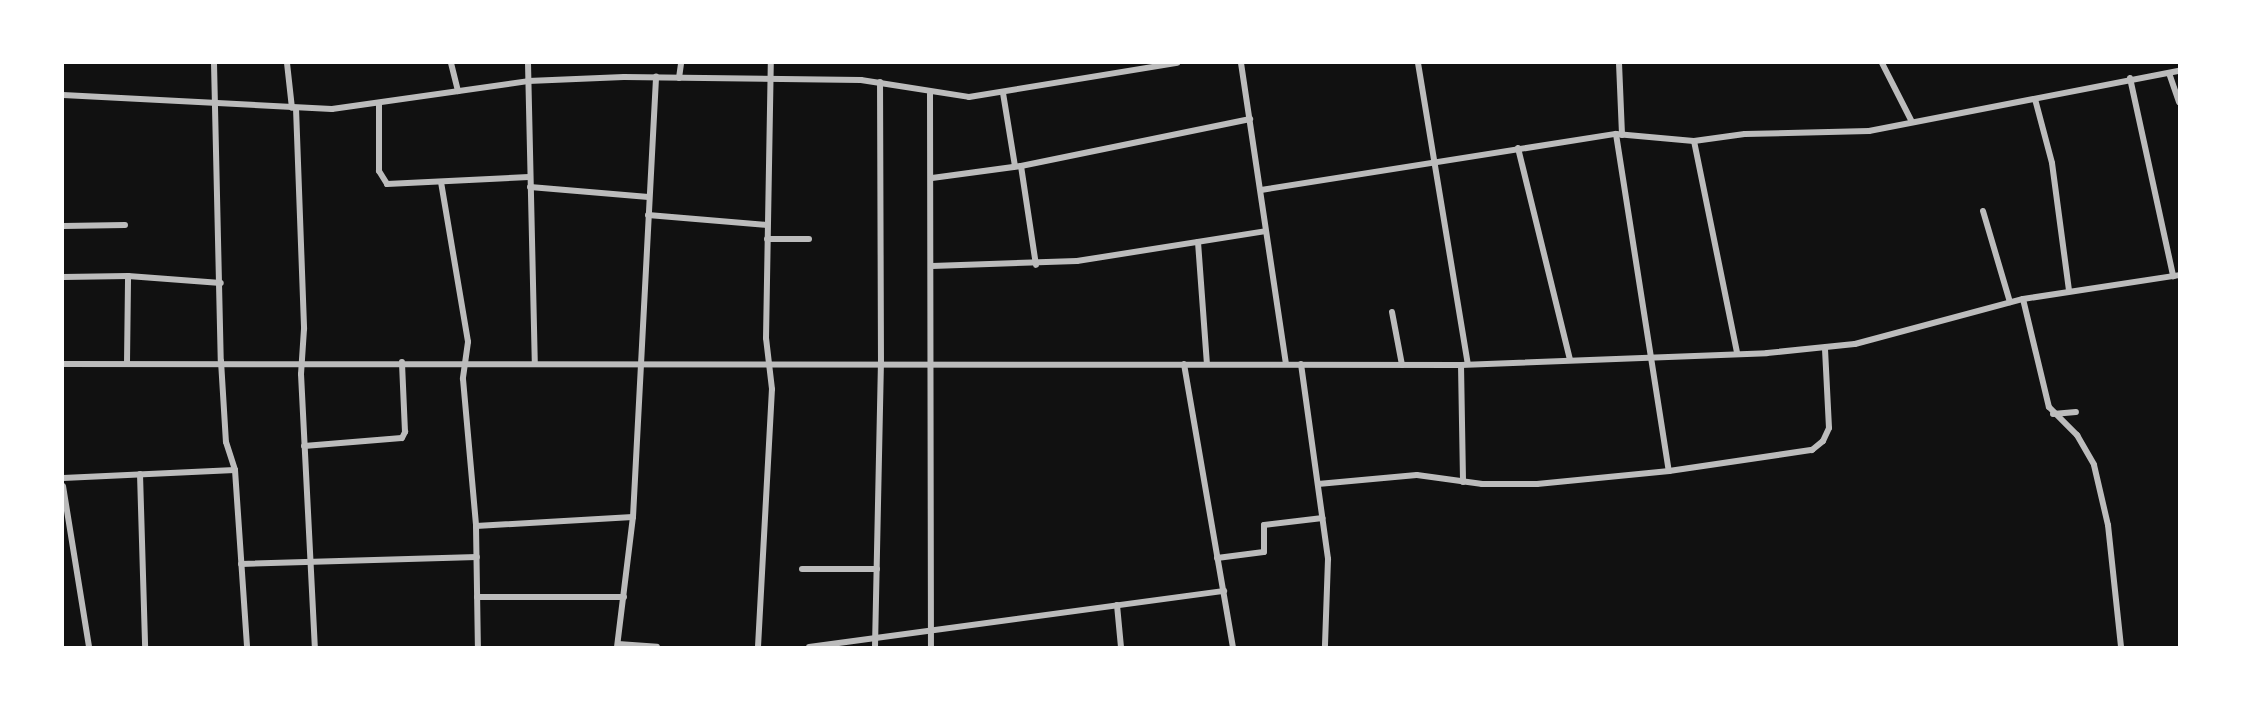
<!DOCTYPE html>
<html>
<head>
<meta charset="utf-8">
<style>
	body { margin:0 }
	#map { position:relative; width:2242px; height:710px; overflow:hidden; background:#111; font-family:"Alegreya Sans",sans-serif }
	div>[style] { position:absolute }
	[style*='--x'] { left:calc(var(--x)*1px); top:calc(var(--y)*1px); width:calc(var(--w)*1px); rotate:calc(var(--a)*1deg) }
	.minor>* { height:6px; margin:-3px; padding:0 3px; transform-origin:3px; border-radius:3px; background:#bcbcbc }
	span { translate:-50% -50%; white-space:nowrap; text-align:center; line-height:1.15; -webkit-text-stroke:6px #fff; paint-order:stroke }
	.frame { position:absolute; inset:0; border:64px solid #fff; pointer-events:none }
</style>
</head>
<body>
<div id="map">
	<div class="minor">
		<i style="--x:214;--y:63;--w:298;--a:88.7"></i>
		<i style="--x:221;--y:361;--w:81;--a:86.5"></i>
		<i style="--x:226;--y:442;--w:29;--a:72"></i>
		<i style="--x:235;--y:470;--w:177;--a:86.1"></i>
		<i style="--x:287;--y:63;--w:45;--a:83.7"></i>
		<i style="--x:451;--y:63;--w:29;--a:76"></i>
		<i style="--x:528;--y:63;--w:299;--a:88.7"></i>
		<i style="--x:1241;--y:63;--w:304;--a:81.5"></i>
		<i style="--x:1418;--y:63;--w:305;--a:80.6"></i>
		<i style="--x:1619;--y:63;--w:72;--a:87.6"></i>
		<i style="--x:1882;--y:63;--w:64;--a:63"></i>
		<i style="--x:2169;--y:73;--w:31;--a:71"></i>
		<i style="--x:679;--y:78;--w:15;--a:-82"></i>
		<i style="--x:2130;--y:78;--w:203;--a:77.7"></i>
		<i style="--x:1003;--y:93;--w:74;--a:80.7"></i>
		<i style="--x:930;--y:94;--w:553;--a:89.9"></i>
		<i style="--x:63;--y:95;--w:269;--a:3"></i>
		<i style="--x:332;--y:109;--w:198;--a:-8.1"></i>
		<i style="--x:528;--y:81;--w:96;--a:-2.4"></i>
		<i style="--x:624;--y:77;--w:237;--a:0.7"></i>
		<i style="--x:861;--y:80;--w:109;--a:8.9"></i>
		<i style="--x:969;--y:97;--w:211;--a:-9.3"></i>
		<i style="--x:2035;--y:99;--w:66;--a:75.1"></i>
		<i style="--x:2052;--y:163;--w:129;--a:82.4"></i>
		<i style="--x:379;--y:105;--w:66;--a:90"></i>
		<i style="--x:379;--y:171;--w:15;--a:58"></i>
		<i style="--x:387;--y:184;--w:142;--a:-2.8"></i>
		<i style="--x:296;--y:108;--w:221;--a:87.9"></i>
		<i style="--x:304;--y:329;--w:45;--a:93.8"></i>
		<i style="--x:301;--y:374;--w:273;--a:87.1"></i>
		<i style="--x:1616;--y:134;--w:341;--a:81.1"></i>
		<i style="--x:1694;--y:141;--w:216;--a:78.5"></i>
		<i style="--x:1518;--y:148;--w:217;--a:76.2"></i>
		<i style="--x:1021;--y:166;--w:100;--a:81.4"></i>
		<i style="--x:932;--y:178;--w:90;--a:-7.7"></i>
		<i style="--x:1021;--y:166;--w:234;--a:-11.6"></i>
		<i style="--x:441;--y:182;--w:162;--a:80.4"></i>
		<i style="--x:468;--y:342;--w:37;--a:98"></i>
		<i style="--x:463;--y:379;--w:148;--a:84.9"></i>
		<i style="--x:476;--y:526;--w:121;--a:89.1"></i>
		<i style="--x:530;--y:187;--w:119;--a:4.8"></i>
		<i style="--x:1261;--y:190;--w:359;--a:-9"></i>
		<i style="--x:1616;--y:134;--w:78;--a:5.1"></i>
		<i style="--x:1694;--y:141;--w:51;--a:-7.8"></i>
		<i style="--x:1745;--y:134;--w:124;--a:-1.4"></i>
		<i style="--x:1869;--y:131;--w:316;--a:-11"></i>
		<i style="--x:1983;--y:211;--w:95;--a:73.5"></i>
		<i style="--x:648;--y:215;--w:119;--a:4.8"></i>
		<i style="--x:63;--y:226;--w:62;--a:-0.9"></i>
		<i style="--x:767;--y:239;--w:42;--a:0"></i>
		<i style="--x:1198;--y:242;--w:122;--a:85.8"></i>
		<i style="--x:932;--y:266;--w:145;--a:-2"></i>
		<i style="--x:1077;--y:261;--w:191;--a:-9"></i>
		<i style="--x:63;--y:277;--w:65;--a:-0.9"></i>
		<i style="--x:128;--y:276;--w:93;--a:4.3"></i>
		<i style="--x:2023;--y:299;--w:111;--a:76.5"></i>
		<i style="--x:2049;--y:407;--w:40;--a:45"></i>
		<i style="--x:2077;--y:435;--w:34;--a:60"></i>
		<i style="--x:2094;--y:465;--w:62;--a:76.9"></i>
		<i style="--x:2108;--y:525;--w:123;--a:83.9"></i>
		<i style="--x:1392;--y:312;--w:54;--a:79.3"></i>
		<i style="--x:127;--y:363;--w:87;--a:-89.3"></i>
		<i style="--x:63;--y:364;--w:1398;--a:0.04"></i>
		<i style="--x:1461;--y:365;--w:306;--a:-2.2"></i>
		<i style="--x:1767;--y:353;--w:88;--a:-5.8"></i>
		<i style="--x:1855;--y:344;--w:174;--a:-15"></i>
		<i style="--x:2023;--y:299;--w:158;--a:-8.7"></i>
		<i style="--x:1184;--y:364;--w:287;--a:80.2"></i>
		<i style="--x:1301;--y:364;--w:197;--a:82.1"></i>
		<i style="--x:1328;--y:559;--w:88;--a:92"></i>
		<i style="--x:1461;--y:365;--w:117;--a:89"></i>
		<i style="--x:2053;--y:414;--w:23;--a:-5"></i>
		<i style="--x:304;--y:446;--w:98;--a:-4.7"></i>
		<i style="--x:402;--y:438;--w:7;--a:-63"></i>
		<i style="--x:405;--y:432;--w:70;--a:-92.5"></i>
		<i style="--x:140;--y:474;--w:173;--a:88.3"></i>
		<i style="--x:63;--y:478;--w:172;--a:-2.7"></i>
		<i style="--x:1318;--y:484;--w:99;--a:-5.2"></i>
		<i style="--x:1417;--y:475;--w:66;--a:7.9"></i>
		<i style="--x:1482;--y:484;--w:55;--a:0"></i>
		<i style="--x:1537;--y:484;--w:133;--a:-5.6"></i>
		<i style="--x:1669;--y:471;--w:145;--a:-8.4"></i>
		<i style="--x:1812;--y:450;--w:14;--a:-39"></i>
		<i style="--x:1823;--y:441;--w:14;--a:-65"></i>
		<i style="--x:1829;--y:428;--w:79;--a:-92.9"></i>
		<i style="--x:63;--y:486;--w:163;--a:80.8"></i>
		<i style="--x:476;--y:526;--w:157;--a:-3.3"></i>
		<i style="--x:1217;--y:558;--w:47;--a:-7.3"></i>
		<i style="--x:1264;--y:552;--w:27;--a:-90"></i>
		<i style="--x:1264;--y:525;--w:59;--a:-6.8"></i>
		<i style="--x:241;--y:564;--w:236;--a:-1.7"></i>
		<i style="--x:802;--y:569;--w:75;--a:0"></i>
		<i style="--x:477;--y:597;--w:147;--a:0"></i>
		<i style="--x:1117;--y:605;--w:42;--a:84.6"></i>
		<i style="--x:618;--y:644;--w:39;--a:4"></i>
		<i style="--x:617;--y:647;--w:131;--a:-83"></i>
		<i style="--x:633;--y:517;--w:441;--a:-87"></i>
		<i style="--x:758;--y:647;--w:258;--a:-86.9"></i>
		<i style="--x:772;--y:389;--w:51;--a:-96.7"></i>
		<i style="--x:766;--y:338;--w:275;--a:-89"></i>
		<i style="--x:809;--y:647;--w:419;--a:-7.7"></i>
		<i style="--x:875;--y:647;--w:283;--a:-88.8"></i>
		<i style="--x:881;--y:364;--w:282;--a:-90.2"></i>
	</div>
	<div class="frame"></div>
</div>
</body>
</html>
